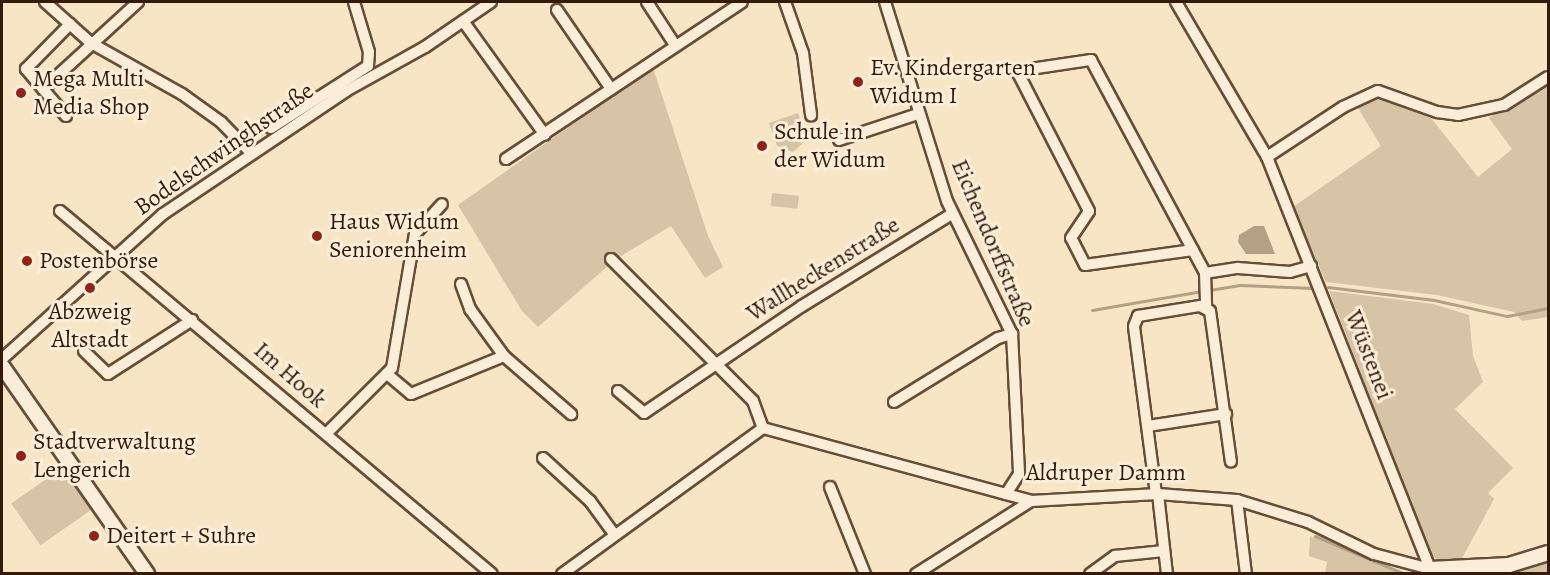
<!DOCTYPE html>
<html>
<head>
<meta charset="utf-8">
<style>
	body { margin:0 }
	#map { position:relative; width:1550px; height:575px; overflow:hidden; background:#f8e5c5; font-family:Alegreya,serif }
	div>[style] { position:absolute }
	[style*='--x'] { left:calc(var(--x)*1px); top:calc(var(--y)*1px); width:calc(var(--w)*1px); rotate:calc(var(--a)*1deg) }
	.green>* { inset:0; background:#d7c3a5; transform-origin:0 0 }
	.water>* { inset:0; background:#b5a085 }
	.stream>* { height:3px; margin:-1.5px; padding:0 1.5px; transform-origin:1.5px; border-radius:1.5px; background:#b5a085 }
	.roads { filter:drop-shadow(2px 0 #654e38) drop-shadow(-2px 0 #654e38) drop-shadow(0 2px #654e38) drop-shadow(0 -2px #654e38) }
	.minor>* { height:10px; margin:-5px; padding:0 5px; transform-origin:5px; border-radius:5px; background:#faeed9 }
	.tertiary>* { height:14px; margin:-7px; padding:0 7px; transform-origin:7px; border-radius:7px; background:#faeed9 }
	.dots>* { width:16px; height:16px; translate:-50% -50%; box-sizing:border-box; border:3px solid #faeed9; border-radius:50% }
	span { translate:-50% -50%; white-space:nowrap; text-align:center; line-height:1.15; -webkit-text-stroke:6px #faeed9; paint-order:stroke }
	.poi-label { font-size:24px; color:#341b09 }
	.left { translate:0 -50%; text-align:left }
	.street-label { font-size:24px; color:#341b09 }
	.frame { position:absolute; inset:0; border:3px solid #341b09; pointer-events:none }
</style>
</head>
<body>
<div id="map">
	<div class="green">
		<i style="clip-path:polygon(653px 68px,708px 236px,723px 267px,705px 278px,671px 226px,616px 259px,538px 327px,522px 311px,458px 205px)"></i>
		<i style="clip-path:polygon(1548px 81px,1548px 317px,1522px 321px,1514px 312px,1437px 295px,1326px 282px,1293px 207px,1381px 146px,1358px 108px,1378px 99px,1393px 101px,1431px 118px,1478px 177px,1512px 149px,1489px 118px)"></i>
		<i style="clip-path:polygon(798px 113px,807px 139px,793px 152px,777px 146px,769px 123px)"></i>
		<i style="left:772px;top:193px;width:27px;height:13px;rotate:6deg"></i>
		<i style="clip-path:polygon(1329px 291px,1433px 304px,1469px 315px,1473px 356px,1483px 382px,1455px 409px,1513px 468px,1488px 493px,1494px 499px,1459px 564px,1445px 565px,1432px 556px)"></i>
		<i style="left:62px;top:468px;width:51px;height:62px;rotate:55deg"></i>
		<i style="clip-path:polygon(1310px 536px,1385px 566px,1402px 573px,1325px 573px,1327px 562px,1309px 556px)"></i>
		<i style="clip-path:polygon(1548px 559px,1548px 573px,1476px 574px,1510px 570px)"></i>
	</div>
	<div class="water">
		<i style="clip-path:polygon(1254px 226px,1264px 226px,1275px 254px,1246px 254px,1238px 242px,1239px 235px)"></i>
	</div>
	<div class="stream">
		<i style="--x:1328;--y:287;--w:107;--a:7"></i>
		<i style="--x:1434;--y:300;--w:75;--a:12.4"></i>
		<i style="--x:1507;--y:316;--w:42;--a:-11"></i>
		<i style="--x:1209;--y:290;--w:30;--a:-9"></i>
		<i style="--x:1239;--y:285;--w:74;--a:2.3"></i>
		<i style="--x:1092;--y:310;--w:112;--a:-9.8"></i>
		<i style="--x:1315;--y:536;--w:98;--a:22.9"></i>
	</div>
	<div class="roads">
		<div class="minor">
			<i style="--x:45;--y:2;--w:62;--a:41.7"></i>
			<i style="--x:91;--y:43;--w:104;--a:29.3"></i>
			<i style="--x:182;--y:94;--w:48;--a:35.7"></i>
			<i style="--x:221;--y:122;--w:43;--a:45.9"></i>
			<i style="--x:647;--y:2;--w:51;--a:56.9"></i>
			<i style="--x:785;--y:2;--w:54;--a:70.6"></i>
			<i style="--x:803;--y:53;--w:63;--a:82.6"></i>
			<i style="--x:885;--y:2;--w:208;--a:72.7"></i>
			<i style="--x:947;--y:201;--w:148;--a:64"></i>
			<i style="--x:1012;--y:334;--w:140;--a:87.1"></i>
			<i style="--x:1019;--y:474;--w:24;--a:123"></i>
			<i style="--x:1176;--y:2;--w:180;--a:59.6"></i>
			<i style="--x:1267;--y:157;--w:443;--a:68.4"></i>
			<i style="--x:557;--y:10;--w:96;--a:55.6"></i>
			<i style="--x:463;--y:21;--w:140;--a:54.3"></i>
			<i style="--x:43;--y:89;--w:129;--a:-42.5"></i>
			<i style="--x:66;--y:116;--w:62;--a:-130.4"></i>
			<i style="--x:26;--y:69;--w:63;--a:-45.6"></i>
			<i style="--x:271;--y:128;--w:115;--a:-32.6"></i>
			<i style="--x:368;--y:66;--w:14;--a:-86"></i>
			<i style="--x:369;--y:52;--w:52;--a:-106.7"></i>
			<i style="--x:839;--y:140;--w:83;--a:-18.2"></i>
			<i style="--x:1267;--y:157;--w:91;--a:-33.3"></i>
			<i style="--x:1343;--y:107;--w:38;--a:-25"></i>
			<i style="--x:1378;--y:91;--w:63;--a:19.6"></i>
			<i style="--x:1437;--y:112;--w:21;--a:8"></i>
			<i style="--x:1458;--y:115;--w:47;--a:-12.3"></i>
			<i style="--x:1504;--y:105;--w:52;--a:-32.5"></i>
			<i style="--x:506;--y:159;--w:283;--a:-33.6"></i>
			<i style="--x:60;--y:211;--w:564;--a:40.04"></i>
			<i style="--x:1193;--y:250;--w:109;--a:172.1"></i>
			<i style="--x:1085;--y:265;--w:30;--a:-117"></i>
			<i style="--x:1071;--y:238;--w:32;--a:-56"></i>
			<i style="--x:1089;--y:211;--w:157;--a:-117.2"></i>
			<i style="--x:1017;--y:71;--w:75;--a:-8.5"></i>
			<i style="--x:1091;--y:60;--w:242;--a:61.8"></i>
			<i style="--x:1205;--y:273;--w:33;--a:88"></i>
			<i style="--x:611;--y:259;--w:201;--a:45"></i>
			<i style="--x:753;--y:401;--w:29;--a:70"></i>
			<i style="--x:1205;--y:273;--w:33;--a:-9"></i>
			<i style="--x:1238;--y:268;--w:52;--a:4.4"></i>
			<i style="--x:1290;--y:272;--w:22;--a:-16"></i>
			<i style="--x:461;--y:284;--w:27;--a:70"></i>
			<i style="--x:470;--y:309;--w:58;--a:54.1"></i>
			<i style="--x:84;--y:351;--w:33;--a:44"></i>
			<i style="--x:108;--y:374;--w:100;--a:-32.7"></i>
			<i style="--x:2;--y:359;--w:217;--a:-42"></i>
			<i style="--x:163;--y:214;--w:220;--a:-33.9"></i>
			<i style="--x:346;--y:91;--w:90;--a:-29.1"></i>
			<i style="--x:425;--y:47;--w:80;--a:-34.3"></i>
			<i style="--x:387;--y:374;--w:31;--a:40"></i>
			<i style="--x:411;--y:394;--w:100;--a:-22.2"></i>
			<i style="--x:504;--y:356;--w:89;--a:40.9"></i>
			<i style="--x:618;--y:391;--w:34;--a:40"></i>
			<i style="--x:644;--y:413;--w:191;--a:-34.1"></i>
			<i style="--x:802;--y:306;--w:177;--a:-31.6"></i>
			<i style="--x:894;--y:402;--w:122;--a:-31.6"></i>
			<i style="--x:998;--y:338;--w:15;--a:-16"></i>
			<i style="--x:1148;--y:426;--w:79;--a:-8.7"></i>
			<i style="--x:326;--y:434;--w:93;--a:-45"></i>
			<i style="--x:392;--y:368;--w:136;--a:-80.3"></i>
			<i style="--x:415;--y:234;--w:40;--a:-48"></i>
			<i style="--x:543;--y:458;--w:64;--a:42.5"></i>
			<i style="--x:590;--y:501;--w:41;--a:54"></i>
			<i style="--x:830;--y:487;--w:94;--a:68.1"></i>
			<i style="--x:1156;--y:494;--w:169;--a:-97.5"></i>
			<i style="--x:1134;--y:326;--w:11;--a:-68"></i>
			<i style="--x:1138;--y:316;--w:63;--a:-9.2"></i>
			<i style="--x:1200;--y:306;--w:11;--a:27"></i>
			<i style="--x:1210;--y:311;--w:152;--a:82.1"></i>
			<i style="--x:1158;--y:494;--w:81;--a:83.6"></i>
			<i style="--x:1237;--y:500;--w:75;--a:83.1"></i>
			<i style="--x:562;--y:574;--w:248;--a:-36"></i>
			<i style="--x:763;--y:428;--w:278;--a:15.2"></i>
			<i style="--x:1031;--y:501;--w:127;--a:-3.2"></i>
			<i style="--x:1158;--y:494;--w:79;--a:4.3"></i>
			<i style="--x:1237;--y:500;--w:74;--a:17.2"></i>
			<i style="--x:1308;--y:522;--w:73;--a:25.9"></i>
			<i style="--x:1374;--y:554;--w:58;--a:15"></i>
			<i style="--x:916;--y:574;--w:136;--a:-32.4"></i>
			<i style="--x:1090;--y:574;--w:31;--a:-36"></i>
			<i style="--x:1115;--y:556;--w:49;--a:-5.8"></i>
		</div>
		<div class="tertiary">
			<i style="--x:2;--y:366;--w:254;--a:55.1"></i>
			<i style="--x:1431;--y:574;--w:5;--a:-101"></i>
			<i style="--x:1430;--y:569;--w:79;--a:-2.9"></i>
			<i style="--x:1509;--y:565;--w:41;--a:-17.1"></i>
		</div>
	</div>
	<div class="dots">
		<i style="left:858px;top:82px;background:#8f2418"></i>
		<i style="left:21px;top:93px;background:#8f2418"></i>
		<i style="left:762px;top:146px;background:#8f2418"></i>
		<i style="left:317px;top:236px;background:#8f2418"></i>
		<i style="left:27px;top:261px;background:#8f2418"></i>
		<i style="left:90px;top:288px;background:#8f2418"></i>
		<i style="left:21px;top:456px;background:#8f2418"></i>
		<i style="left:94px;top:536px;background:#8f2418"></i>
	</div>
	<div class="poi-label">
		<span class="left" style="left:870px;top:82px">Ev. Kindergarten<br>Widum I</span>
		<span class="left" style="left:33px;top:93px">Mega Multi<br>Media Shop</span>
		<span class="left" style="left:774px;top:146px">Schule in<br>der Widum</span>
		<span class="left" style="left:329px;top:236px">Haus Widum<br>Seniorenheim</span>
		<span class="left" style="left:39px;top:261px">Postenbörse</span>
		<span style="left:90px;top:326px">Abzweig<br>Altstadt</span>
		<span class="left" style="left:33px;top:456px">Stadtverwaltung<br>Lengerich</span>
		<span class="left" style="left:106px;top:536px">Deitert + Suhre</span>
	</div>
	<div class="street-label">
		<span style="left:224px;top:149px;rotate:-35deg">Bodelschwinghstraße</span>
		<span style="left:993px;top:243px;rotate:67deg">Eichendorffstraße</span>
		<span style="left:823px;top:269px;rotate:-32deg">Wallheckenstraße</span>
		<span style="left:1369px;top:355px;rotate:69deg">Wüstenei</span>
		<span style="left:290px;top:375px;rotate:41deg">Im Hook</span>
		<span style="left:1106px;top:473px">Aldruper Damm</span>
	</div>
	<div class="frame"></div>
</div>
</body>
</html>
